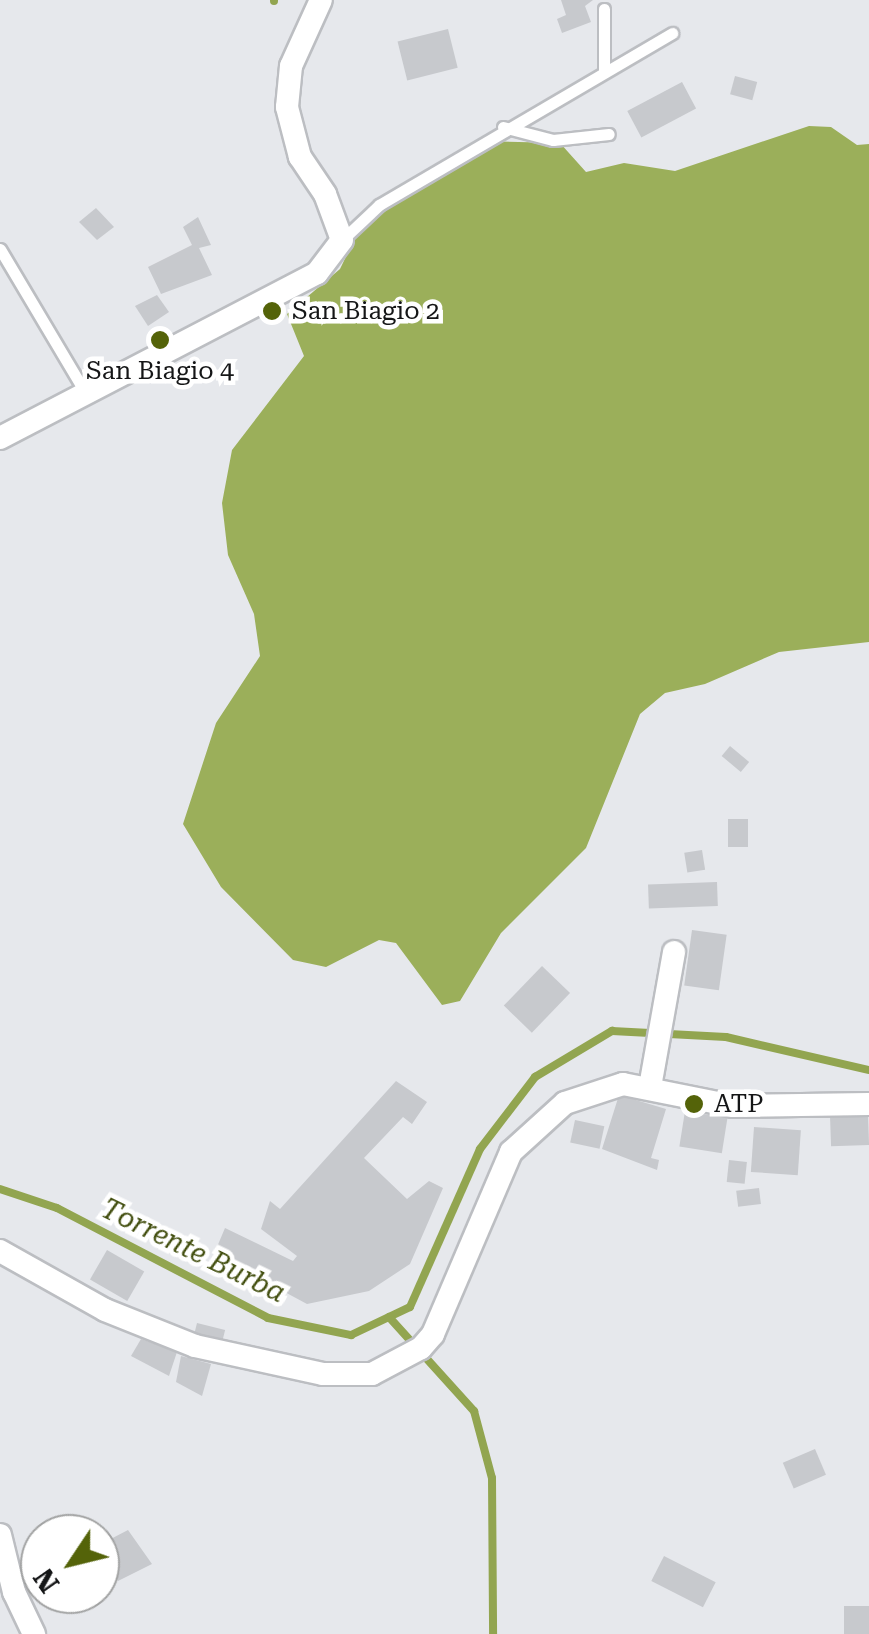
<!DOCTYPE html>
<html>
<head>
<meta charset="utf-8">
<style>
	body { margin:0 }
	#map { position:relative; width:869px; height:1634px; overflow:hidden; background:#e6e8ec; font-family:"Roboto Serif",serif }
	div>[style] { position:absolute }
	[style*='--x'] { left:calc(var(--x)*1px); top:calc(var(--y)*1px); width:calc(var(--w)*1px); rotate:calc(var(--a)*1deg) }
	.forest>* { inset:0; background:#9baf5a }
	.stream>* { height:8px; margin:-4px; padding:0 4px; transform-origin:4px; border-radius:4px; background:#92a550 }
	.building>* { inset:0; background:#c7c9cd; transform-origin:0 0 }
	.roads { filter:drop-shadow(2px 0 #bcbec2) drop-shadow(-2px 0 #bcbec2) drop-shadow(0 2px #bcbec2) drop-shadow(0 -2px #bcbec2) }
	.lane>* { height:11px; margin:-5.5px; padding:0 5.5px; transform-origin:5.5px; border-radius:5.5px; background:#fff }
	.street>* { height:22px; margin:-11px; padding:0 11px; transform-origin:11px; border-radius:11px; background:#fff }
	.dots>* { width:28px; height:28px; translate:-50% -50%; box-sizing:border-box; border:5px solid #fff; border-radius:50% }
	span { translate:-50% -50%; white-space:nowrap; text-align:center; line-height:1.15; -webkit-text-stroke:9px #fff; paint-order:stroke }
	.poi-label { font-size:25px; color:#151617 }
	.left { translate:0 -50%; text-align:left }
	.water-label { font-size:28px; color:#434f10; font-style:italic }
	.north { position:absolute; left:20px; top:1514px; width:100px; height:100px; box-sizing:border-box; background:#fff; border:2px solid #a1a2a2; border-radius:50%; rotate:235deg; font-size:28px; font-weight:700; line-height:40px; text-align:center; color:#151617 }
	.north::after { content:''; display:block; margin:auto; width:35px; height:45px; background:#546309; clip-path:polygon(50% 0,100% 100%,50% 72%,0 100%) }
</style>
</head>
<body>
<div id="map">
	<div class="forest">
		<i style="clip-path:polygon(809px 126px,831px 127px,857px 145px,869px 144px,869px 642px,779px 652px,705px 684px,665px 693px,640px 714px,586px 848px,501px 933px,460px 1001px,442px 1005px,396px 943px,379px 940px,326px 967px,293px 960px,221px 887px,183px 824px,216px 723px,260px 656px,254px 614px,228px 555px,222px 503px,232px 450px,304px 356px,287px 314px,340px 269px,356px 236px,434px 167px,477px 141px,560px 143px,586px 172px,624px 163px,675px 171px)"></i>
	</div>
	<div class="stream">
		<i style="--x:274;--y:0;--w:1;--a:90"></i>
		<i style="--x:0;--y:1189;--w:60;--a:18.4"></i>
		<i style="--x:57;--y:1208;--w:238;--a:27.5"></i>
		<i style="--x:268;--y:1318;--w:85;--a:11.6"></i>
		<i style="--x:351;--y:1335;--w:65;--a:-25.4"></i>
		<i style="--x:410;--y:1307;--w:173;--a:-66.1"></i>
		<i style="--x:480;--y:1149;--w:91;--a:-52.6"></i>
		<i style="--x:535;--y:1077;--w:90;--a:-30.9"></i>
		<i style="--x:612;--y:1031;--w:114;--a:3"></i>
		<i style="--x:726;--y:1037;--w:147;--a:13"></i>
		<i style="--x:389;--y:1317;--w:127;--a:47.9"></i>
		<i style="--x:474;--y:1411;--w:69;--a:75"></i>
		<i style="--x:492;--y:1478;--w:156;--a:89.6"></i>
	</div>
	<div class="building">
		<i style="clip-path:polygon(561px 0,593px 0,585px 6px,591px 22px,562px 33px,557px 19px,566px 15px)"></i>
		<i style="left:448px;top:29px;width:40px;height:52px;rotate:76deg"></i>
		<i style="left:735px;top:76px;width:23px;height:19px;rotate:15deg"></i>
		<i style="left:682px;top:82px;width:30px;height:62px;rotate:62deg"></i>
		<i style="clip-path:polygon(96px 208px,114px 227px,97px 240px,79px 222px)"></i>
		<i style="clip-path:polygon(198px 217px,211px 245px,199px 248px,212px 275px,161px 294px,148px 267px,192px 245px,183px 227px)"></i>
		<i style="clip-path:polygon(157px 295px,169px 312px,148px 326px,135px 306px)"></i>
		<i style="left:730px;top:746px;width:25px;height:13px;rotate:40deg"></i>
		<i style="left:728px;top:819px;width:20px;height:28px"></i>
		<i style="left:702px;top:850px;width:20px;height:18px;rotate:81deg"></i>
		<i style="left:717px;top:882px;width:24px;height:69px;rotate:88deg"></i>
		<i style="left:692px;top:930px;width:35px;height:56px;rotate:8deg"></i>
		<i style="left:542px;top:966px;width:39px;height:55px;rotate:44deg"></i>
		<i style="clip-path:polygon(396px 1081px,427px 1102px,412px 1124px,403px 1117px,364px 1158px,407px 1199px,429px 1181px,443px 1188px,410px 1264px,369px 1291px,307px 1304px,214px 1254px,225px 1228px,293px 1261px,297px 1256px,261px 1229px,270px 1201px,280px 1209px)"></i>
		<i style="clip-path:polygon(619px 1095px,666px 1109px,651px 1158px,659px 1160px,657px 1170px,602px 1149px)"></i>
		<i style="left:685px;top:1111px;width:43px;height:36px;rotate:9deg"></i>
		<i style="left:868px;top:1115px;width:30px;height:38px;rotate:88deg"></i>
		<i style="left:575px;top:1120px;width:30px;height:23px;rotate:12deg"></i>
		<i style="left:754px;top:1127px;width:47px;height:45px;rotate:4deg"></i>
		<i style="left:729px;top:1160px;width:18px;height:22px;rotate:6deg"></i>
		<i style="left:759px;top:1188px;width:16px;height:23px;rotate:83deg"></i>
		<i style="left:107px;top:1250px;width:43px;height:34px;rotate:30deg"></i>
		<i style="left:197px;top:1323px;width:29px;height:14px;rotate:14deg"></i>
		<i style="clip-path:polygon(141px 1339px,177px 1352px,169px 1376px,131px 1356px)"></i>
		<i style="clip-path:polygon(181px 1356px,211px 1364px,202px 1396px,176px 1382px)"></i>
		<i style="left:815px;top:1449px;width:28px;height:35px;rotate:67deg"></i>
		<i style="clip-path:polygon(128px 1530px,152px 1564px,118px 1581px,113px 1570px,100px 1569px,100px 1538px,103px 1543px)"></i>
		<i style="left:664px;top:1556px;width:58px;height:28px;rotate:27deg"></i>
		<i style="left:869px;top:1606px;width:28px;height:25px;rotate:90deg"></i>
	</div>
	<div class="roads">
		<div class="lane">
			<i style="--x:604;--y:9;--w:61;--a:90"></i>
			<i style="--x:503;--y:127;--w:52;--a:14.6"></i>
			<i style="--x:553;--y:140;--w:56;--a:-6.1"></i>
			<i style="--x:342;--y:240;--w:51;--a:-43.4"></i>
			<i style="--x:379;--y:205;--w:340;--a:-30.4"></i>
			<i style="--x:0;--y:249;--w:169;--a:59.3"></i>
		</div>
		<div class="street">
			<i style="--x:0;--y:438;--w:357;--a:-27.5"></i>
			<i style="--x:317;--y:273;--w:41;--a:-52.9"></i>
			<i style="--x:342;--y:240;--w:49;--a:-110.3"></i>
			<i style="--x:325;--y:194;--w:45;--a:-124"></i>
			<i style="--x:300;--y:157;--w:52;--a:-104.6"></i>
			<i style="--x:287;--y:107;--w:41;--a:-84.4"></i>
			<i style="--x:291;--y:66;--w:72;--a:-65.6"></i>
			<i style="--x:650;--y:1087;--w:137;--a:-79.9"></i>
			<i style="--x:0;--y:1251;--w:120;--a:29.3"></i>
			<i style="--x:105;--y:1310;--w:97;--a:21.8"></i>
			<i style="--x:195;--y:1346;--w:131;--a:12.3"></i>
			<i style="--x:323;--y:1374;--w:49;--a:0"></i>
			<i style="--x:372;--y:1374;--w:55;--a:-28"></i>
			<i style="--x:421;--y:1348;--w:18;--a:-49"></i>
			<i style="--x:433;--y:1334;--w:198;--a:-66.8"></i>
			<i style="--x:511;--y:1152;--w:73;--a:-42.2"></i>
			<i style="--x:565;--y:1103;--w:61;--a:-18.1"></i>
			<i style="--x:623;--y:1084;--w:112;--a:11.3"></i>
			<i style="--x:733;--y:1106;--w:136;--a:-0.8"></i>
			<i style="--x:0;--y:1535;--w:59;--a:76.2"></i>
			<i style="--x:14;--y:1592;--w:47;--a:64.5"></i>
		</div>
	</div>
	<div class="dots">
		<i style="left:272px;top:311px;background:#546309"></i>
		<i style="left:160px;top:340px;background:#546309"></i>
		<i style="left:694px;top:1104px;background:#546309"></i>
	</div>
	<div class="poi-label">
		<span class="left" style="left:292px;top:311px">San Biagio 2</span>
		<span style="left:160px;top:371px">San Biagio 4</span>
		<span class="left" style="left:714px;top:1104px">ATP</span>
	</div>
	<div class="water-label">
		<span style="left:193px;top:1251px;rotate:26deg">Torrente Burba</span>
	</div>
	<div class="north">N</div>
</div>
</body>
</html>
